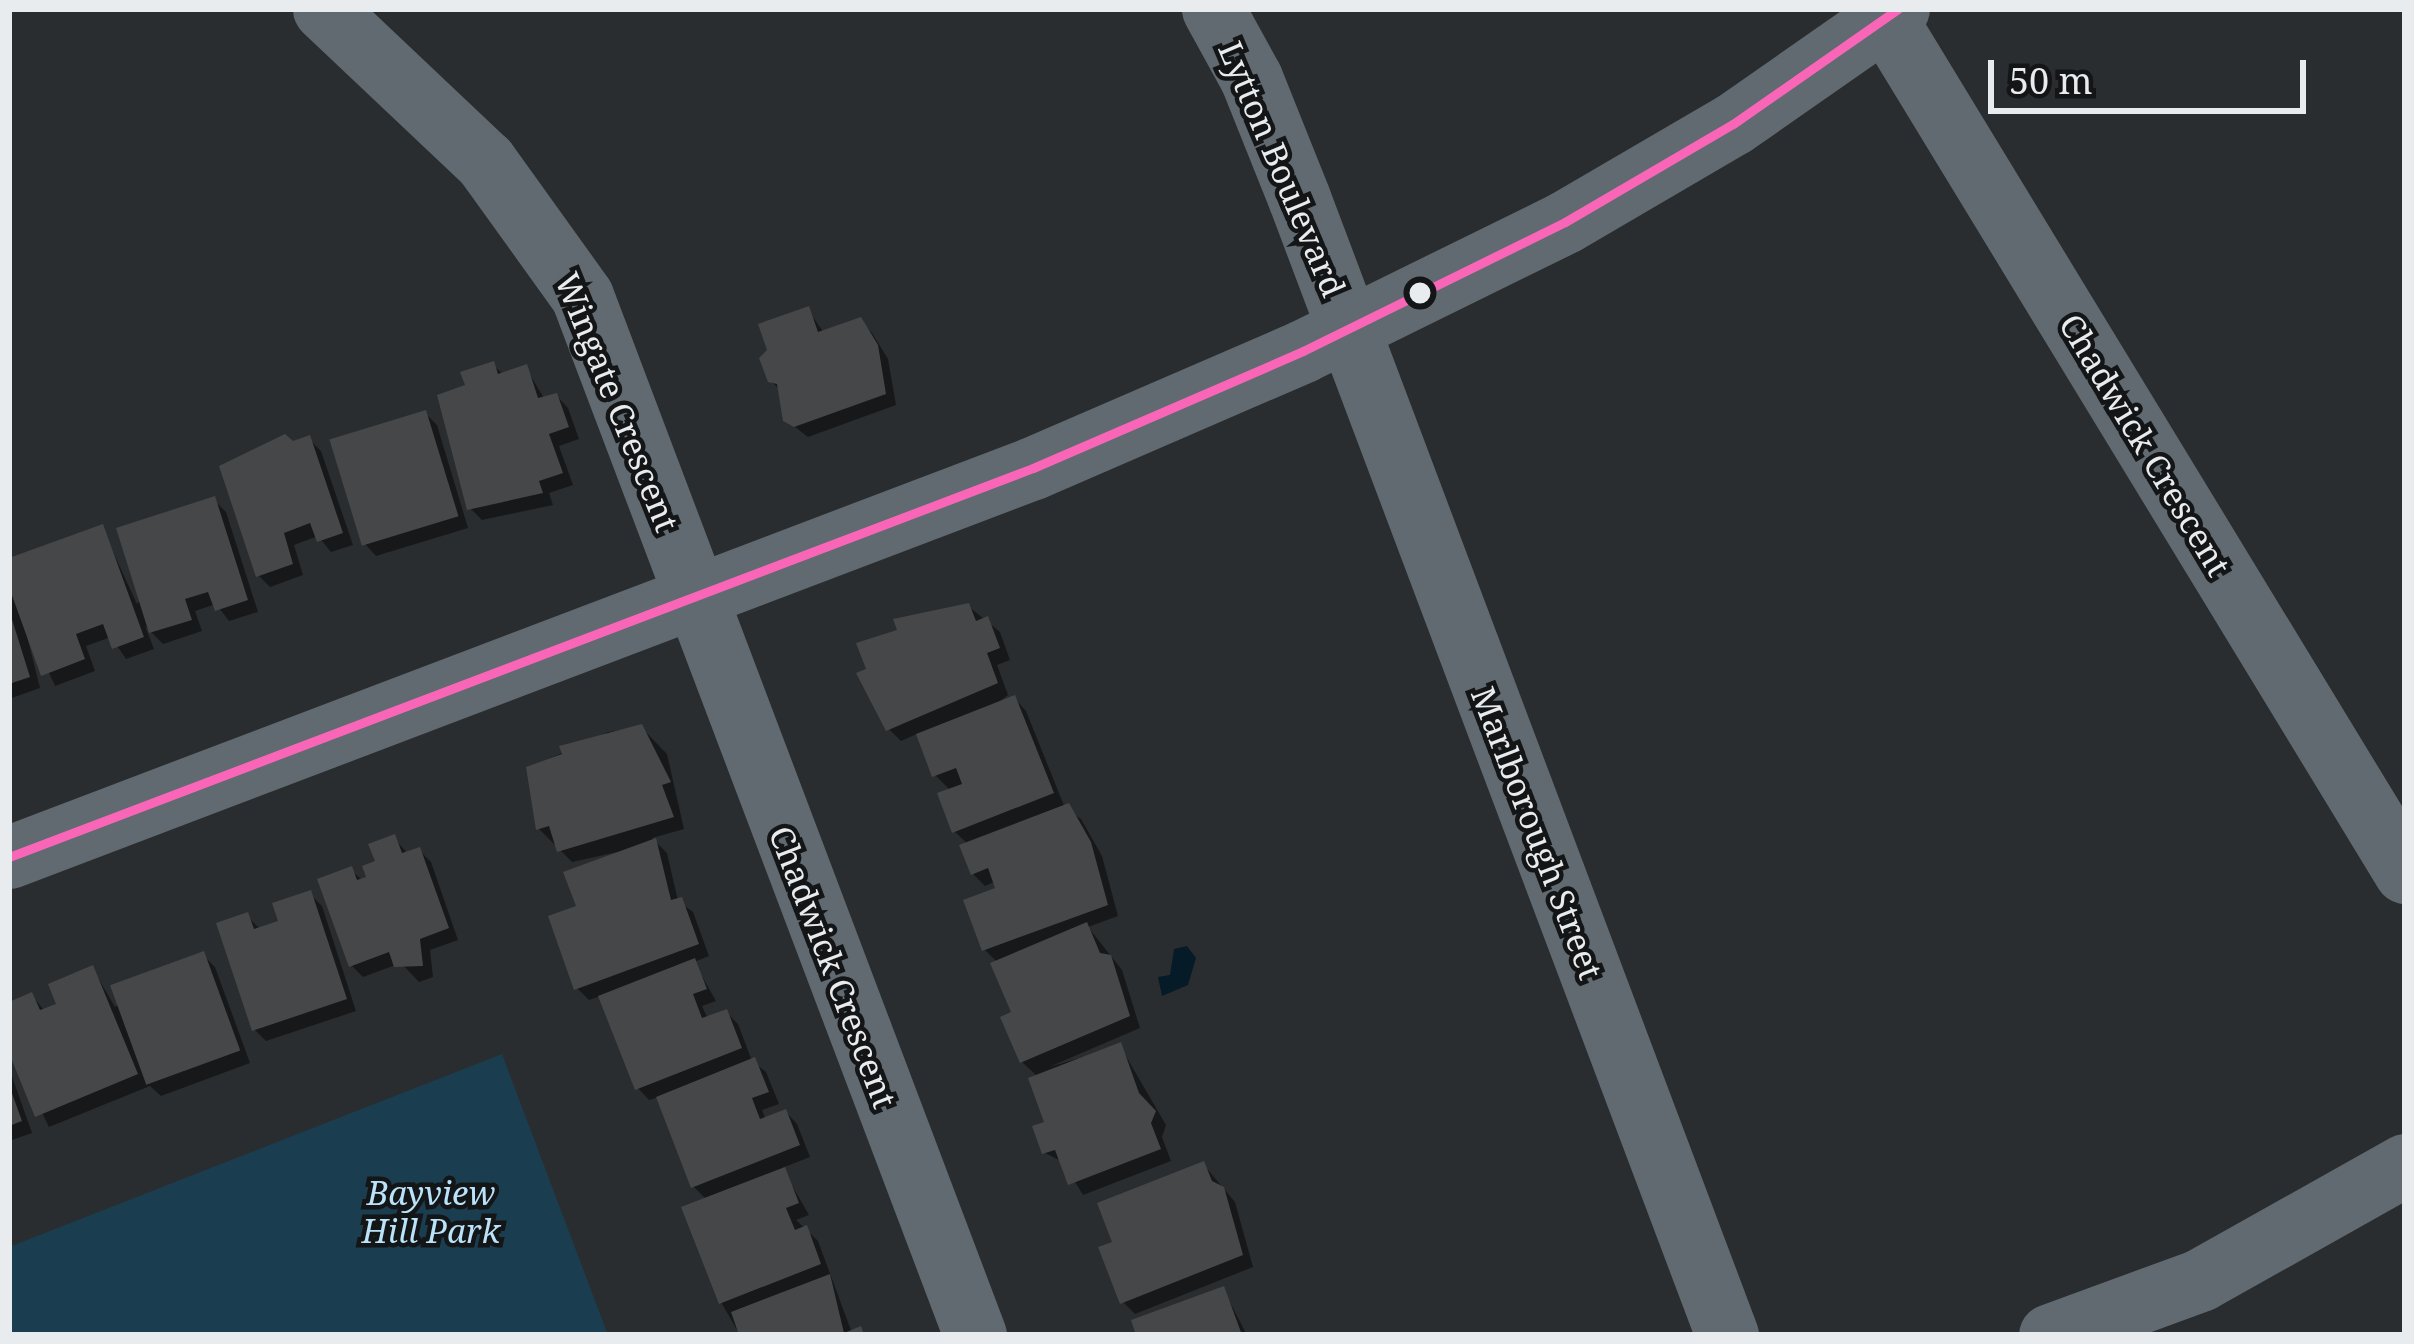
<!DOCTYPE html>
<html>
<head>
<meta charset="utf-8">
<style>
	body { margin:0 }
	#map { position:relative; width:2414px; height:1344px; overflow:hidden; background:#2a2d2f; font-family:"Noto Serif",serif }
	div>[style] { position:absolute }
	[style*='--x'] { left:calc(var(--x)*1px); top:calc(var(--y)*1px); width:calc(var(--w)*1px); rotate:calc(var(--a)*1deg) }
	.green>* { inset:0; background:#1a3d4f }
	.water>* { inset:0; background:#051b27 }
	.shadow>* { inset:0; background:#0007 }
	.building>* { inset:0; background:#464749; transform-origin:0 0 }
	.minor>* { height:63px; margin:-31.5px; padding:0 31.5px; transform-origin:31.5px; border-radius:31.5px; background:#606a70 }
	.bus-1>* { height:9px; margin:-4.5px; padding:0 4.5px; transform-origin:4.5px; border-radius:4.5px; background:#fa66b7 }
	.dots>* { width:33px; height:33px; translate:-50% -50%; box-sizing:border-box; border:6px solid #131517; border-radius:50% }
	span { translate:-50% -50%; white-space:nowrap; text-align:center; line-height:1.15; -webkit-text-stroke:9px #131517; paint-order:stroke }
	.street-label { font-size:33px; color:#e9ecee }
	.park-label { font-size:33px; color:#bae3fa; font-style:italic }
	.frame { position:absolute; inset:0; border:12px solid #e9ecee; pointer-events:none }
	.scale { position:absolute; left:1988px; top:60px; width:318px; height:54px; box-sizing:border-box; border:6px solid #e9ecee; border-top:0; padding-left:15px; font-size:36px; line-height:42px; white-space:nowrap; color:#e9ecee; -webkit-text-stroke:9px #131517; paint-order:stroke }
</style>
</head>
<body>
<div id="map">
	<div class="green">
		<i style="clip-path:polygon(502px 1054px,608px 1335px,9px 1335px,9px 1247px)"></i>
	</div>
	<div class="water">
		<i style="clip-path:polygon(1187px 946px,1196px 958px,1188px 985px,1162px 996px,1158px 977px,1170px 975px,1174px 949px)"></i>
	</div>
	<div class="shadow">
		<i style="clip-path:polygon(808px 310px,824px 333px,860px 321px,872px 333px,888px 359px,896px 405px,808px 437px,786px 420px,781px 391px,771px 381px)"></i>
		<i style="clip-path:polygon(493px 365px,504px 375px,526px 368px,545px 400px,557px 396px,568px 408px,579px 439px,559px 446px,573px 485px,549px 493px,553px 505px,482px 520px,470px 508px,469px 387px)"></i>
		<i style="clip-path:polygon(425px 413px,437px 425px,468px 528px,376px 556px,365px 544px)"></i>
		<i style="clip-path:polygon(309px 439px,321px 451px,353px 545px,331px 552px,318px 536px,294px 545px,303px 575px,270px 587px,258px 575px,293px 444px)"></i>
		<i style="clip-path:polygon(214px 500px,226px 512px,258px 612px,229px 621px,216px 604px,195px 611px,202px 631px,163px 644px,145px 626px,154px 649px,126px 659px,111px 637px,86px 646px,95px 671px,55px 686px,20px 608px,40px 688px,9px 699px,9px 562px,102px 528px,137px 604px)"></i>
		<i style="clip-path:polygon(968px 606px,1000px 632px,1010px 660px,997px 665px,1008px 695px,992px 707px,1015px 699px,1026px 711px,1065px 808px,1081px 819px,1102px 856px,1118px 916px,1088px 927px,1122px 970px,1140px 1028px,1049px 1067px,1120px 1046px,1166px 1125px,1162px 1137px,1171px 1161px,1083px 1195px,1063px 1162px,1045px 1153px,1048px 1123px,1038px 1077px,1022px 1062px,1015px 1014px,998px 963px,985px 950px,996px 881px,985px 886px,973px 874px,969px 845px,954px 831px,951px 791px,935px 775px,919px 733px,901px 741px,889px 729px,870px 671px,901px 632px,897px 621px)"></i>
		<i style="clip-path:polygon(641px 727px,667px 754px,684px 829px,652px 838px,667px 853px,678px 901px,693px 912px,709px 956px,694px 962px,716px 1001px,702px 1006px,708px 1019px,726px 1012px,738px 1024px,752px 1061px,766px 1072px,779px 1104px,762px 1110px,766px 1120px,786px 1112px,797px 1124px,810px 1157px,782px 1168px,809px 1215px,796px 1220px,818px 1241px,852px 1333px,866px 1335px,740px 1335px,721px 1302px,707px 1200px,693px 1186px,659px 1097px,649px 1100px,638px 1088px,601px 996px,589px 1000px,577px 988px,580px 908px,636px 848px,572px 862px,539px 829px,529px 768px,608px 732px)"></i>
		<i style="clip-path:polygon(394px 838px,408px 854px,419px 850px,431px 862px,458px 940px,430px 950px,433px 977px,419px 982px,401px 963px,363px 977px,351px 965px,351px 870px,363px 881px)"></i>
		<i style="clip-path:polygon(310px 894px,322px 906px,356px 1011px,266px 1041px,254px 1029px,247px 916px,259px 928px,282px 923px)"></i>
		<i style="clip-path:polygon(203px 955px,215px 967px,250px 1063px,161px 1096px,150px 1086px,49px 1127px,9px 1045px,9px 1005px,32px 996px,45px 1011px,60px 1005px,93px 969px,115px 1007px)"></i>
		<i style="clip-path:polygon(9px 1068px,32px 1133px,9px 1141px)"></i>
		<i style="clip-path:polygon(1203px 1164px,1235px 1202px,1253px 1267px,1135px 1314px,1123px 1302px,1116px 1243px)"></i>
		<i style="clip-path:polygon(1223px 1289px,1247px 1335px,1140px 1335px)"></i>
	</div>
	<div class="building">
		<i style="clip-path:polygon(809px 306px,818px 332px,861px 317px,878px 345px,886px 394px,794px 427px,783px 421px,777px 384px,768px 382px,759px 358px,767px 350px,758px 324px)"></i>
		<i style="clip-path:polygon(494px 361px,498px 374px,527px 364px,538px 398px,557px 393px,569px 427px,549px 434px,563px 473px,539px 481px,543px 493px,467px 510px,437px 395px,465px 385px,460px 372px)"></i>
		<i style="left:426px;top:410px;width:111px;height:101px;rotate:73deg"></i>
		<i style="clip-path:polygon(285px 434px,293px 441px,310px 435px,343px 533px,317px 542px,310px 523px,284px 533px,293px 564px,256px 577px,219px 466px)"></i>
		<i style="clip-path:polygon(215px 496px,248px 600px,215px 611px,208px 592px,185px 599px,192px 620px,149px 633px,116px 528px)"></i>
		<i style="clip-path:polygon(103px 524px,144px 637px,112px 649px,103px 624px,76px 634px,85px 659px,41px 676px,9px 587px,9px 558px)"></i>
		<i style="clip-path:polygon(969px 603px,976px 621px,988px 616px,1000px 648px,987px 653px,998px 683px,886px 731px,856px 673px,866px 669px,856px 643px,897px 630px,893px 619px)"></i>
		<i style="clip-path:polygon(10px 613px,30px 677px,9px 684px,9px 614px)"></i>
		<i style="clip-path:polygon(1015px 695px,1054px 793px,952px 833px,937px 793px,962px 784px,956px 768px,932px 777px,916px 734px)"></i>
		<i style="clip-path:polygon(642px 724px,671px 782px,662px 785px,674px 817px,557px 852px,549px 826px,536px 830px,526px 767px,562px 754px,559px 746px)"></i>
		<i style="clip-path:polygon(1069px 803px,1091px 842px,1108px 905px,982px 951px,963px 900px,995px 888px,988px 868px,971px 875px,959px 845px)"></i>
		<i style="clip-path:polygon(395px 834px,402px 853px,420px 847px,449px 928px,420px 939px,423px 966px,394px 967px,389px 952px,349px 967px,317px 879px,352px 866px,357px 880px,366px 877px,362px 866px,375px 861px,368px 844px)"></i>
		<i style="clip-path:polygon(656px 838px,671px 900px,682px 897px,699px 944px,574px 990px,548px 916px,576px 906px,563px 872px)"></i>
		<i style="clip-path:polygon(311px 890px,347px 999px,252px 1031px,216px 923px,248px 912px,254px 929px,278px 921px,272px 903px)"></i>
		<i style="clip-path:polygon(1087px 922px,1100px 953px,1111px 955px,1130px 1016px,1020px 1063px,1000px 1017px,1011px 1012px,990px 963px)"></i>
		<i style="left:204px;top:951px;width:106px;height:100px;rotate:70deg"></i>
		<i style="clip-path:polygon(695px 958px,707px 989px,693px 994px,702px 1018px,727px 1009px,742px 1048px,635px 1090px,598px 996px)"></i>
		<i style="clip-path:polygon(93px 965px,138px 1074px,35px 1117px,9px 1053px,9px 1002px,32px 992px,40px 1010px,56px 1004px,48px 984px)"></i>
		<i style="clip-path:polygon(1121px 1042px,1139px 1093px,1156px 1111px,1151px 1123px,1161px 1149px,1068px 1185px,1055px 1150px,1042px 1154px,1032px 1126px,1044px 1122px,1028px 1078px)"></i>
		<i style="clip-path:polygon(755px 1057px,769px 1092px,752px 1098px,760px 1119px,786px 1109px,800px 1145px,691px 1188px,656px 1097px)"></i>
		<i style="clip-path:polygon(9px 1085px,22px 1121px,9px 1126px)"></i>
		<i style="clip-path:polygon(1204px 1161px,1212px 1181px,1224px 1187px,1243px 1255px,1120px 1304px,1098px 1247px,1112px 1242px,1097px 1203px)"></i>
		<i style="clip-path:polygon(785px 1167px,799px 1203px,786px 1208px,795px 1230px,807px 1225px,821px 1264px,719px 1304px,681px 1207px)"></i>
		<i style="clip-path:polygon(830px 1274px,844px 1333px,861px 1326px,864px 1335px,739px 1335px,731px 1312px)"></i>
		<i style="clip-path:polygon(1224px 1286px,1242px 1335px,1136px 1335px,1131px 1320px)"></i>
	</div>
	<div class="minor">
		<i style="--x:324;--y:9;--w:221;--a:43.4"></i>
		<i style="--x:485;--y:161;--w:166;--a:54.3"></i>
		<i style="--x:582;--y:296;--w:1111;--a:69.28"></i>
		<i style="--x:1213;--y:9;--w:79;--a:61.2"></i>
		<i style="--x:1251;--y:78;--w:129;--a:68.2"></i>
		<i style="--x:1299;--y:198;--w:1215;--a:69.37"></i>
		<i style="--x:1885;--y:18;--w:1000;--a:58.66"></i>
		<i style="--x:9;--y:857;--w:1095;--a:-20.8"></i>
		<i style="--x:1033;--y:468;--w:294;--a:-23.4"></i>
		<i style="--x:1303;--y:351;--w:292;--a:-26.2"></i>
		<i style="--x:1565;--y:222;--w:194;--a:-30.3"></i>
		<i style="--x:1733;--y:124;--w:201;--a:-34.9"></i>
		<i style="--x:2050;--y:1335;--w:160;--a:-20.1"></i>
		<i style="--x:2200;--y:1280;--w:235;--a:-29.3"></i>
	</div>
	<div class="bus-1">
		<i style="--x:9;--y:857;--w:1095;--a:-20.8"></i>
		<i style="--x:1033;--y:468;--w:294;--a:-23.4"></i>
		<i style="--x:1303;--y:351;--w:292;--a:-26.2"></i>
		<i style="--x:1565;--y:222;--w:194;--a:-30.3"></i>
		<i style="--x:1733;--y:124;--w:201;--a:-34.9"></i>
	</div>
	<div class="dots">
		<i style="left:1420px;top:293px;background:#e9ecee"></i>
	</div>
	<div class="street-label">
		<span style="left:1282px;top:169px;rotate:67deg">Lytton Boulevard</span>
		<span style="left:617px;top:402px;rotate:68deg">Wingate Crescent</span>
		<span style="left:2145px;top:445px;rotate:59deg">Chadwick Crescent</span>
		<span style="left:1537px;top:833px;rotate:69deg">Marlborough Street</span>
		<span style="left:833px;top:967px;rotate:69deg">Chadwick Crescent</span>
	</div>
	<div class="park-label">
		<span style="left:431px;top:1212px">Bayview<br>Hill Park</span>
	</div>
	<div class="frame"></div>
	<div class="scale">50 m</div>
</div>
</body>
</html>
